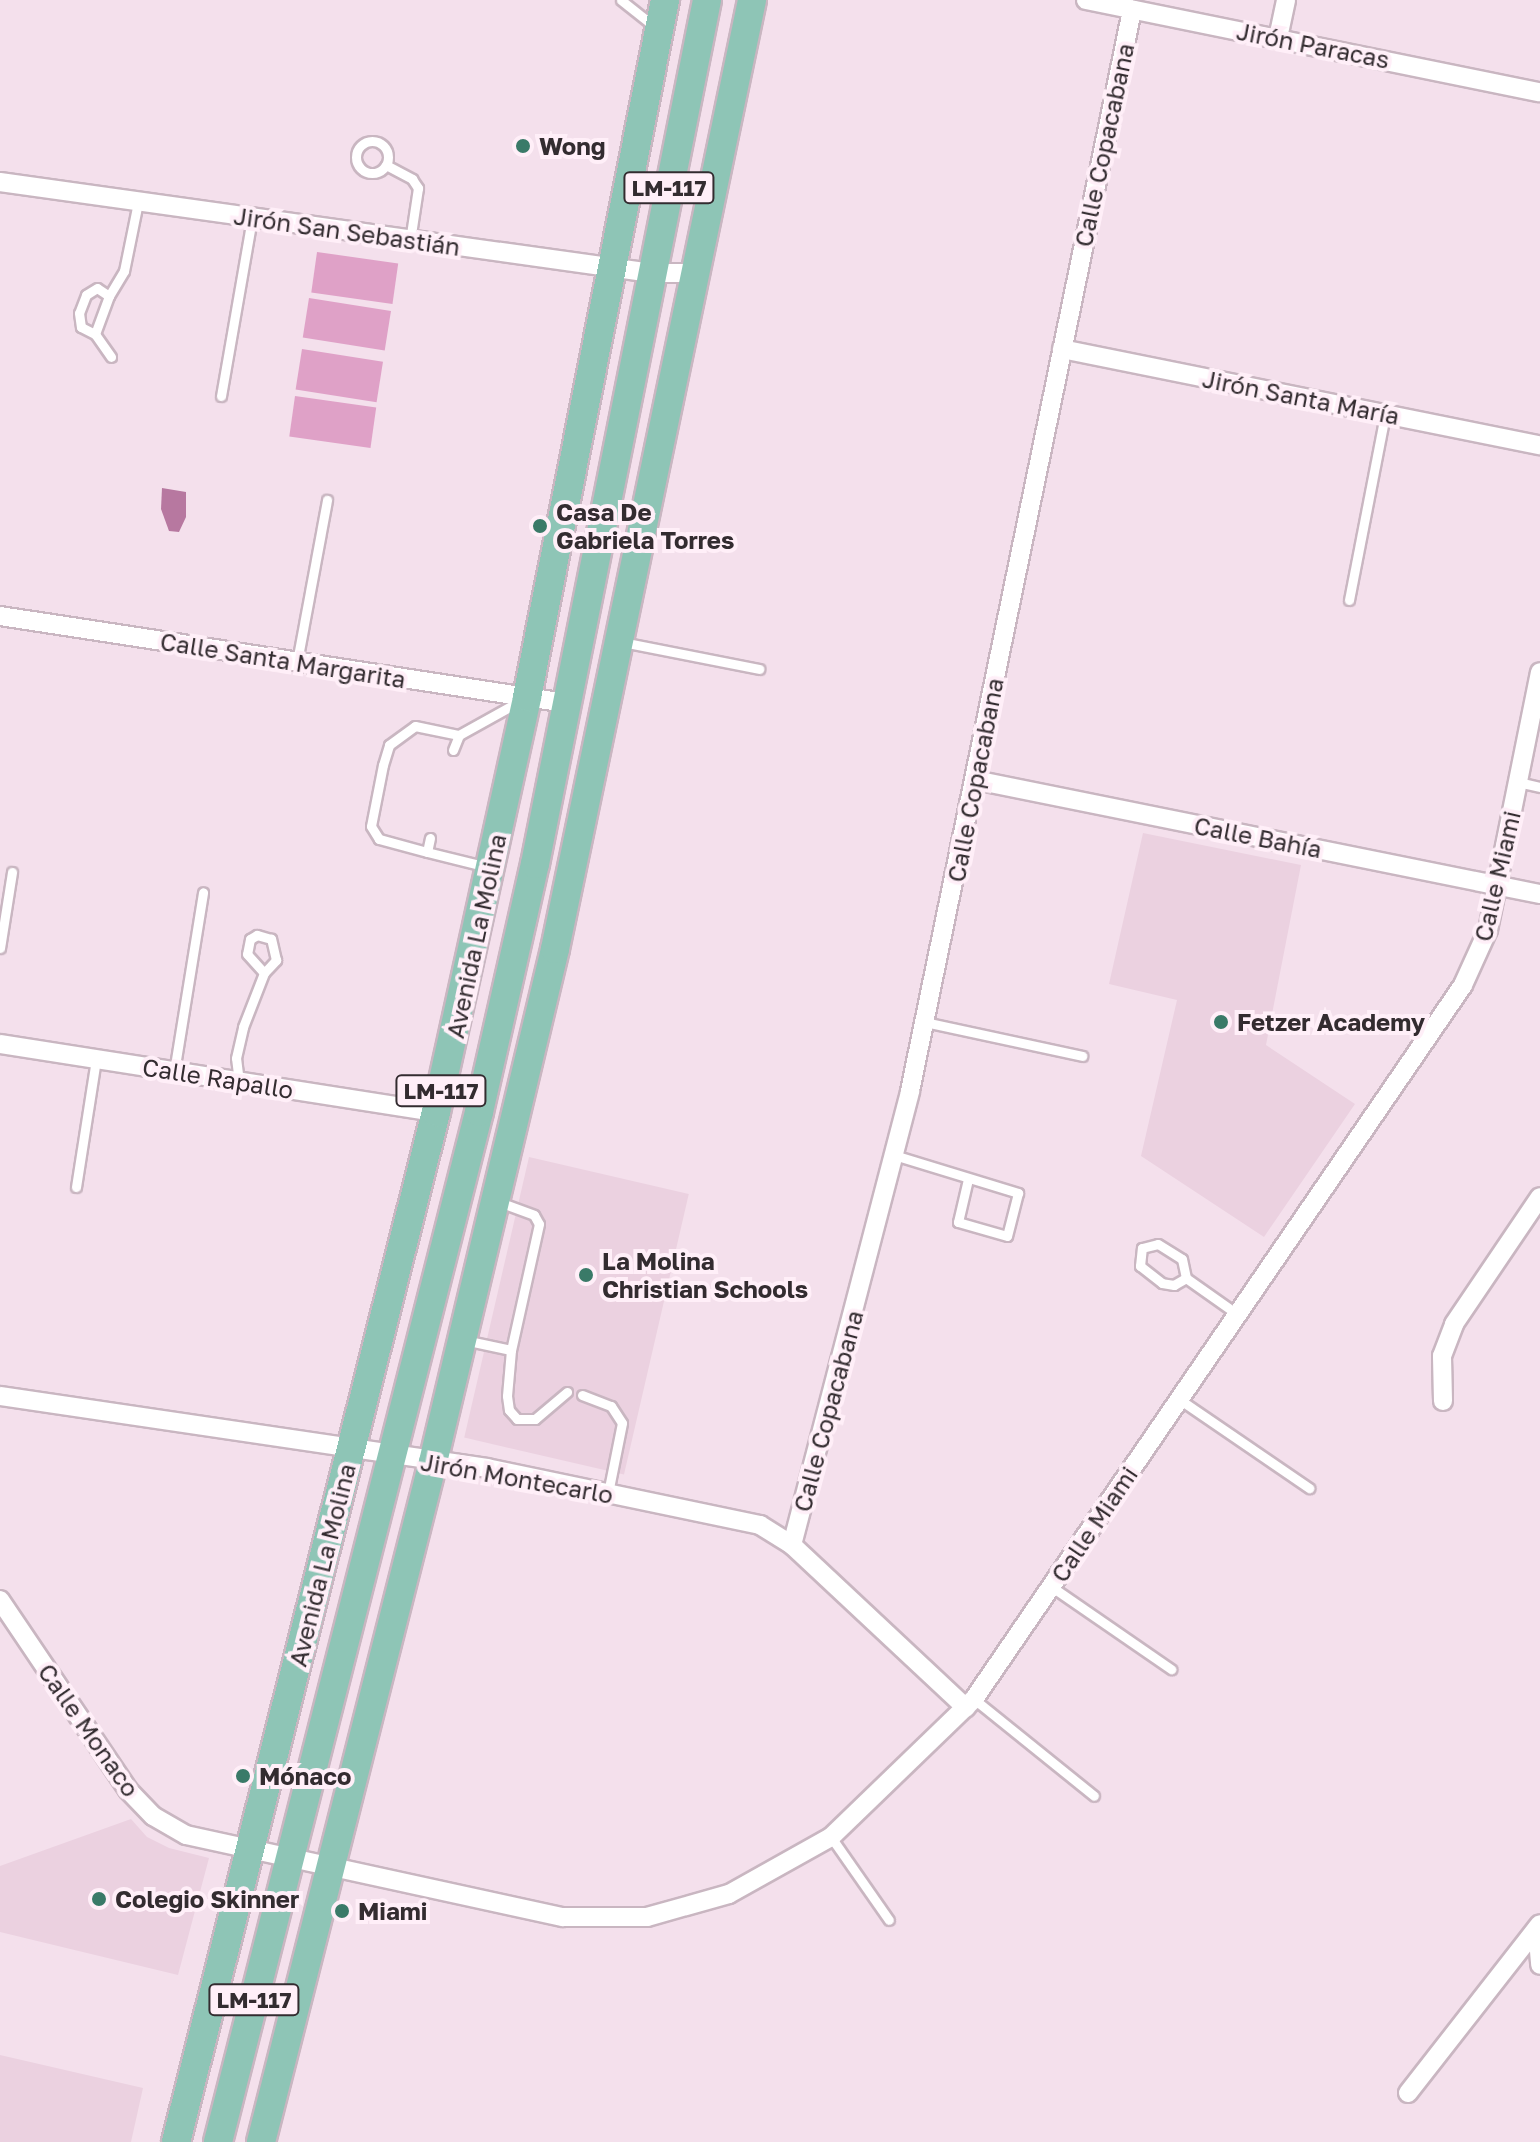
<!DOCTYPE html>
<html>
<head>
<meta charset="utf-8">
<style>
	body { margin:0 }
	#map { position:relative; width:1540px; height:2142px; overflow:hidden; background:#f4e0ec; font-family:"Golos Text",sans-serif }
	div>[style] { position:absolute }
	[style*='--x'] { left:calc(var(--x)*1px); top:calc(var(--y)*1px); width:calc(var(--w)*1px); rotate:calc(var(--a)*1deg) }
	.built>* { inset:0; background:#ebd1e0; transform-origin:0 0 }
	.green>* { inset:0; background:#dfa1c7; transform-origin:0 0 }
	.water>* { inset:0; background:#b778a0 }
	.roads { filter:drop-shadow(2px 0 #c9b6c1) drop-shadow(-2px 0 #c9b6c1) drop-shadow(0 2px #c9b6c1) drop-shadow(0 -2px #c9b6c1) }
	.lane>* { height:9px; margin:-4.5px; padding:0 4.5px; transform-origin:4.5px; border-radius:4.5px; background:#fff }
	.lane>.ring { margin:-4.5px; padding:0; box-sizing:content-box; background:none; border:9px solid #fff; border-radius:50% }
	.street>* { height:18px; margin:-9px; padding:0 9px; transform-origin:9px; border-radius:9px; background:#fff }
	.primary>* { height:28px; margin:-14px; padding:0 14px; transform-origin:14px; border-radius:14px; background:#8ec5b6 }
	.dots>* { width:22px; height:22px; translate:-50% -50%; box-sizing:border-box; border:4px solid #ffeff8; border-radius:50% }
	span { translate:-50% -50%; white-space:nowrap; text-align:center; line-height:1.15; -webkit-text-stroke:8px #ffeff8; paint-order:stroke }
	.shield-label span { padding:2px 6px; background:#ffeff8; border:2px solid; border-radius:6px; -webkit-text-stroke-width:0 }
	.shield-label { font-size:22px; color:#332c30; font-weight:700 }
	.street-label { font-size:24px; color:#332c30 }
	.poi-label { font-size:24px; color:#332c30; font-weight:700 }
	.left { translate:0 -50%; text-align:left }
</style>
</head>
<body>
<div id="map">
	<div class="built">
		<i style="clip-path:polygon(1143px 833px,1301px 865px,1266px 1045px,1355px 1104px,1264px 1237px,1141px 1156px,1177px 1000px,1109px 984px)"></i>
		<i style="left:529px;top:1157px;width:164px;height:288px;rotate:13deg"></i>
		<i style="clip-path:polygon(131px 1819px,147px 1837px,169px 1848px,209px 1858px,178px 1975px,0 1932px,0 1866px)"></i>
		<i style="clip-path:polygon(0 2055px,143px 2088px,131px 2142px,0 2142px)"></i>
	</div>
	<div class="green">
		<i style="left:317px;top:252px;width:82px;height:41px;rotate:8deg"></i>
		<i style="left:309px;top:298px;width:83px;height:40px;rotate:9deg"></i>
		<i style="left:302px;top:349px;width:82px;height:41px;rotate:9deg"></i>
		<i style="left:295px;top:396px;width:82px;height:41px;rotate:8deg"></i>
	</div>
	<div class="water">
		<i style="clip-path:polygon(162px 488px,186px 492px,186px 517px,179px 532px,169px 531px,161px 509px)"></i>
	</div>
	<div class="roads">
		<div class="lane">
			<i style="--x:621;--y:0;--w:43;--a:38.5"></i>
			<i class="ring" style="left:356px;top:141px;width:23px;height:23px"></i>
			<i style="--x:386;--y:165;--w:30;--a:28"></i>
			<i style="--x:412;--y:179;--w:11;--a:56"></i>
			<i style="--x:418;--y:188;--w:54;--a:98.6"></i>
			<i style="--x:109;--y:296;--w:29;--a:-59"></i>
			<i style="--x:124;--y:271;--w:70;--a:-78.5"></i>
			<i style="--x:95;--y:334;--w:40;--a:-69.8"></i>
			<i style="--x:109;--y:296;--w:14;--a:-146"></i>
			<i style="--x:97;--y:288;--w:13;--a:148"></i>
			<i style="--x:86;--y:295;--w:19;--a:111"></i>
			<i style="--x:79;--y:313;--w:14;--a:82"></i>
			<i style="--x:81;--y:327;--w:16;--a:27"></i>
			<i style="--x:95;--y:334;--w:28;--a:55"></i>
			<i style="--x:221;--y:396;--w:181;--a:-80.1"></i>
			<i style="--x:1349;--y:600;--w:189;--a:-79"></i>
			<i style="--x:622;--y:642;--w:140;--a:11.1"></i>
			<i style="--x:297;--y:662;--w:165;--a:-79.5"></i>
			<i style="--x:453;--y:750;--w:16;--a:-68"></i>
			<i style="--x:459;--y:735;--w:70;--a:-29.1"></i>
			<i style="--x:1518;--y:782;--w:23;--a:13"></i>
			<i style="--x:430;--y:838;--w:14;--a:102"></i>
			<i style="--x:427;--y:852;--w:63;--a:13.8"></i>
			<i style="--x:427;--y:852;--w:50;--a:-164.8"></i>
			<i style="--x:379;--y:839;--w:15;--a:-122"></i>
			<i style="--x:371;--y:826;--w:62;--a:-78.9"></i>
			<i style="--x:383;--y:765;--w:21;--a:-73"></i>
			<i style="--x:389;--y:745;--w:32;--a:-36"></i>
			<i style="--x:415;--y:726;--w:45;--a:11.6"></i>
			<i style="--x:0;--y:948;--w:77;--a:-81"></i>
			<i style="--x:925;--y:1022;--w:161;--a:12.2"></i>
			<i style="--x:174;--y:1072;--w:182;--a:-80.8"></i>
			<i style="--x:239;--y:1082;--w:24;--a:-97"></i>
			<i style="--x:236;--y:1058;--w:32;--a:-77"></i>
			<i style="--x:243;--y:1027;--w:58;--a:-68.7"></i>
			<i style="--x:264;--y:973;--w:18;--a:-47"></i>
			<i style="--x:276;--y:960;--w:22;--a:-103"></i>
			<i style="--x:271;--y:939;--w:15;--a:-164"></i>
			<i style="--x:257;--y:935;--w:8;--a:150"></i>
			<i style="--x:250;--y:939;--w:15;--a:101"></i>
			<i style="--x:247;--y:954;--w:25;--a:48"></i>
			<i style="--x:894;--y:1155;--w:130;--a:17"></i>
			<i style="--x:1018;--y:1193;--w:44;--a:104.3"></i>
			<i style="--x:1007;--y:1236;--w:51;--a:-164.1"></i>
			<i style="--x:958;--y:1222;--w:44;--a:-76.9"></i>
			<i style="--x:76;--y:1187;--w:130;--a:-81.1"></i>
			<i style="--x:499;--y:1202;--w:37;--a:20"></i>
			<i style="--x:534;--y:1215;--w:10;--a:61"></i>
			<i style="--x:539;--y:1224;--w:129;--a:102.5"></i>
			<i style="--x:1186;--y:1278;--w:14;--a:150"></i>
			<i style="--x:1174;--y:1285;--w:12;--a:-171"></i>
			<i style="--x:1162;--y:1283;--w:28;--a:-142"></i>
			<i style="--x:1140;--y:1266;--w:18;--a:-84"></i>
			<i style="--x:1142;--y:1248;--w:16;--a:-14"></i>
			<i style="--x:1158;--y:1244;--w:28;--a:32"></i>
			<i style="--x:1182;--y:1259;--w:19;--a:78"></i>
			<i style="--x:1186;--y:1278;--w:62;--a:35.2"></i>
			<i style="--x:464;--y:1340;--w:48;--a:12"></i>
			<i style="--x:511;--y:1350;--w:46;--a:95"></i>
			<i style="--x:507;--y:1396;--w:14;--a:82"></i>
			<i style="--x:509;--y:1410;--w:12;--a:48"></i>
			<i style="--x:517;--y:1419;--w:18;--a:0"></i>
			<i style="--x:535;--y:1419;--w:42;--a:-40.2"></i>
			<i style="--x:582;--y:1395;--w:31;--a:21"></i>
			<i style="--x:611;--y:1406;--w:20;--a:57"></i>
			<i style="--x:622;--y:1423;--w:71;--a:101.3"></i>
			<i style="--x:1179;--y:1399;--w:158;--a:34.4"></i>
			<i style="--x:1052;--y:1587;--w:145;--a:34.6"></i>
			<i style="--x:974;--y:1699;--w:154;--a:38.9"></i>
			<i style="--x:831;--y:1837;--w:101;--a:55.1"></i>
		</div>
		<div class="street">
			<i style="--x:1086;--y:0;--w:463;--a:11.5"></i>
			<i style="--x:1278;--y:38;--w:39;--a:-78"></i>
			<i style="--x:0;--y:182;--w:658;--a:7.95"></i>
			<i style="--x:652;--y:273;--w:43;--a:0"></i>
			<i style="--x:1062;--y:349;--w:488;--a:11.4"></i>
			<i style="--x:0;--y:616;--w:573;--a:8.74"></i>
			<i style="--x:975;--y:780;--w:576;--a:11.41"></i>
			<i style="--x:0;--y:1044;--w:441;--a:8.9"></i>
			<i style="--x:0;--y:1396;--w:492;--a:8.4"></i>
			<i style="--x:487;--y:1468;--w:279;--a:11.8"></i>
			<i style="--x:760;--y:1525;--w:38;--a:32"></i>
			<i style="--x:792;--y:1545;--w:238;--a:43.1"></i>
			<i style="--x:1443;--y:1401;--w:45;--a:-91.3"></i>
			<i style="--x:1442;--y:1356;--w:34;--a:-69"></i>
			<i style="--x:1454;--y:1324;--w:153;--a:-55.9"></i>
			<i style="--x:792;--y:1545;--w:469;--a:-75.4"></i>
			<i style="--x:910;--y:1091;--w:1104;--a:-78.39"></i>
			<i style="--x:0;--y:1600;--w:229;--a:56"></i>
			<i style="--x:128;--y:1790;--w:36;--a:46"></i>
			<i style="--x:153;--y:1816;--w:38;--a:30"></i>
			<i style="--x:186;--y:1835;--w:386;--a:12.3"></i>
			<i style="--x:563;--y:1917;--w:84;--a:0"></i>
			<i style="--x:647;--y:1917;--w:85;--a:-15.7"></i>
			<i style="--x:729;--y:1894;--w:117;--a:-29.2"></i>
			<i style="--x:831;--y:1837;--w:199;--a:-44"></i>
			<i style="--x:974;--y:1699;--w:865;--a:-55.59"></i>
			<i style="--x:1463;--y:985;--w:60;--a:-65.6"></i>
			<i style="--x:1488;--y:930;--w:263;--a:-78.6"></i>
			<i style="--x:1537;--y:1928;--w:37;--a:85"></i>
			<i style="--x:1408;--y:2093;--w:214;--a:-52"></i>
		</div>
		<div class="primary">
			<i style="--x:176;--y:2142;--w:1062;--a:-75.83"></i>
			<i style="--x:436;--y:1112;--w:425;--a:-77.6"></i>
			<i style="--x:527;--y:697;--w:711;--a:-78.8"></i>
			<i style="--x:218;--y:2142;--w:1063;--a:-75.78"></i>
			<i style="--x:479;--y:1112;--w:254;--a:-77.3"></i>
			<i style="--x:535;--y:864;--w:881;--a:-78.74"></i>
			<i style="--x:261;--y:2142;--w:701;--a:-75.81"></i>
			<i style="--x:433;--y:1462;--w:527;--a:-76.62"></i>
			<i style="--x:555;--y:949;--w:969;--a:-78.27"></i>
		</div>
	</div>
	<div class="dots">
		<i style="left:523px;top:146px;background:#3a7a68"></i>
		<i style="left:540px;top:526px;background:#3a7a68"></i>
		<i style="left:1221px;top:1022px;background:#3a7a68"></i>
		<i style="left:586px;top:1275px;background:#3a7a68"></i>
		<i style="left:243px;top:1776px;background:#3a7a68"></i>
		<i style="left:99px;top:1899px;background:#3a7a68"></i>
		<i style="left:342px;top:1911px;background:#3a7a68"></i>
	</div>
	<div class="shield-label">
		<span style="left:669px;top:188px">LM-117</span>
		<span style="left:441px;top:1091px">LM-117</span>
		<span style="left:254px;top:2000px">LM-117</span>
	</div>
	<div class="street-label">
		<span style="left:1313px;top:45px;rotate:11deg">Jirón Paracas</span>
		<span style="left:1104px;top:145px;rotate:-78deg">Calle Copacabana</span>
		<span style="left:347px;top:231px;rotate:8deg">Jirón San Sebastián</span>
		<span style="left:1301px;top:397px;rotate:11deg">Jirón Santa María</span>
		<span style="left:283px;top:660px;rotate:9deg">Calle Santa Margarita</span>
		<span style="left:975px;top:780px;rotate:-79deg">Calle Copacabana</span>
		<span style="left:1258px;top:837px;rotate:11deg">Calle Bahía</span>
		<span style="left:1497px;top:876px;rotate:-77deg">Calle Miami</span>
		<span style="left:476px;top:936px;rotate:-78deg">Avenida La Molina</span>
		<span style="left:218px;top:1078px;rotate:9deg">Calle Rapallo</span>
		<span style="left:828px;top:1411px;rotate:-75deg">Calle Copacabana</span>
		<span style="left:517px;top:1478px;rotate:10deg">Jirón Montecarlo</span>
		<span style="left:1094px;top:1524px;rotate:-56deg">Calle Miami</span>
		<span style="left:322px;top:1565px;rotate:-76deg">Avenida La Molina</span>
		<span style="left:89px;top:1730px;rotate:55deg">Calle Monaco</span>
	</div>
	<div class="poi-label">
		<span class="left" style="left:539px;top:146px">Wong</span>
		<span class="left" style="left:556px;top:526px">Casa De<br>Gabriela Torres</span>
		<span class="left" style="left:1237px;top:1022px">Fetzer Academy</span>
		<span class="left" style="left:602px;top:1275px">La Molina<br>Christian Schools</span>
		<span class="left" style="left:259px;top:1776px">Mónaco</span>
		<span class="left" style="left:115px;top:1899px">Colegio Skinner</span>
		<span class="left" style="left:358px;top:1911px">Miami</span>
	</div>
</div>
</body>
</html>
